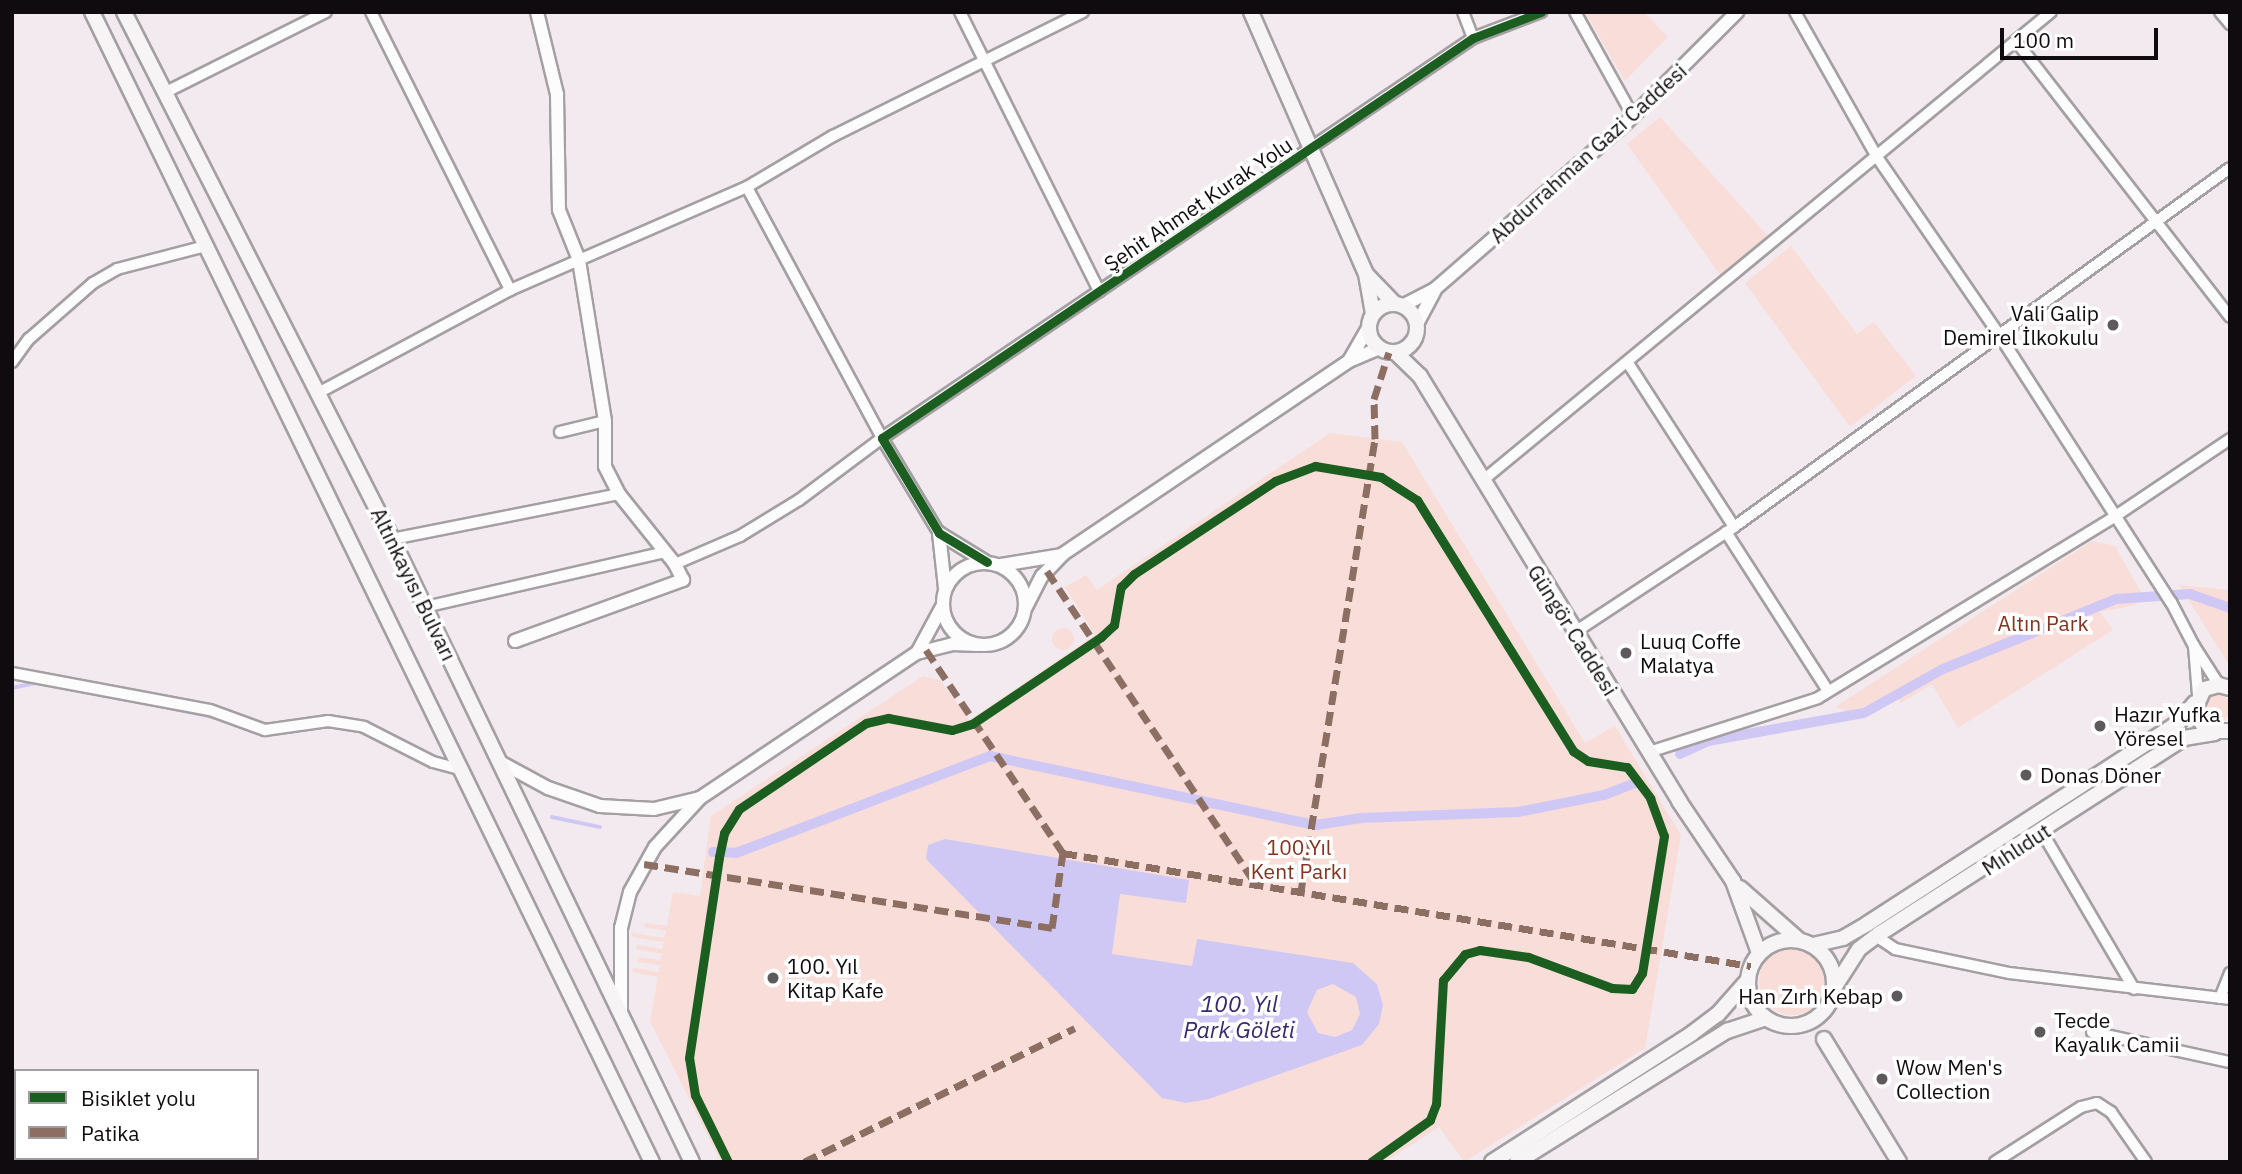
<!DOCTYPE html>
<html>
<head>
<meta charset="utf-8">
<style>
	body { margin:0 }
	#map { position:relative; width:2242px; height:1174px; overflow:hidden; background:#f2eaee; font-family:"IBM Plex Sans",sans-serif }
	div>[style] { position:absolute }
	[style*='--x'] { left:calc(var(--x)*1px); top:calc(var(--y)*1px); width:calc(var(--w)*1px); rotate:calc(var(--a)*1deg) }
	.green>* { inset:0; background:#f9ddd9 }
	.round { border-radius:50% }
	.water>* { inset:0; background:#d0c8f4 }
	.stream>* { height:3.5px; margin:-1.75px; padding:0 1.75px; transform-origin:1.75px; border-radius:1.75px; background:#d0c8f4 }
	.canal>* { height:10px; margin:-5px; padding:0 5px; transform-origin:5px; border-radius:5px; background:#d0c8f4 }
	.roads { filter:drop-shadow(2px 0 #a49fa2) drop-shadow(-2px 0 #a49fa2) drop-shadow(0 2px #a49fa2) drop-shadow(0 -2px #a49fa2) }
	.minor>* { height:10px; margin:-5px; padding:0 5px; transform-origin:5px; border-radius:5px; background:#fdfcfc }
	.tertiary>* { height:12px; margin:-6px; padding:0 6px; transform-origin:6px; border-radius:6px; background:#fdfcfc }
	.tertiary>.ring { margin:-6px; padding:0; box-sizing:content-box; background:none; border:12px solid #fdfcfc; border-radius:50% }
	.secondary>* { height:14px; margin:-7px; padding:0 7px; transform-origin:7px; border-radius:7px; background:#f7f4f6 }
	.secondary>.ring { margin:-7px; padding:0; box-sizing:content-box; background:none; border:14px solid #f7f4f6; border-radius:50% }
	.quiet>* { height:7px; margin-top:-3.5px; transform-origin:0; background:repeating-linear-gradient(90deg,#8d6e63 0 14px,transparent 0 21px) }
	.cycleway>* { height:9px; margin:-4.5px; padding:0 4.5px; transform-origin:4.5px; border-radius:4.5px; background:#1b5e20 }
	.dots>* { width:19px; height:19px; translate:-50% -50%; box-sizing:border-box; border:4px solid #fff; border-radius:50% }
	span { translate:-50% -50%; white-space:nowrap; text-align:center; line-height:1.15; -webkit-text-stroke:7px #fff; paint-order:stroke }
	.street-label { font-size:21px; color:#0f0b0e }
	.poi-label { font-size:21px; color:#0f0b0e }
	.right { translate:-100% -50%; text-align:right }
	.left { translate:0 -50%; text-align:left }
	.park-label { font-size:21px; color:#823321 }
	.water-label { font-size:23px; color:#39286c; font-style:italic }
	.frame { position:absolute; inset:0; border:14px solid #0f0b0e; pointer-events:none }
	.legend { position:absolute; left:14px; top:1069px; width:245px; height:91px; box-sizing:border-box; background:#fff; border:2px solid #9f9d9f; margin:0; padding:9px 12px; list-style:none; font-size:21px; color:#0f0b0e }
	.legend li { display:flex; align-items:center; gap:14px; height:35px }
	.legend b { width:35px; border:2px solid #9f9d9f }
	.scale { position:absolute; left:2000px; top:28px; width:158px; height:32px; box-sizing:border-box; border:4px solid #0f0b0e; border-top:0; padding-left:9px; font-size:21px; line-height:24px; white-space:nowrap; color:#0f0b0e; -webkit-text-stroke:5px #fff; paint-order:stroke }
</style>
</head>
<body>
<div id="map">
	<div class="green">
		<i style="clip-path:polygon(1585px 12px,1644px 12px,1668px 37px,1625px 81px)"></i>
		<i style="clip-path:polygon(1660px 117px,1769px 237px,1721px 276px,1627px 144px)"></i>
		<i style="clip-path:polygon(1791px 246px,1857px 334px,1874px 322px,1916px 376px,1850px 427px,1745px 283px)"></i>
		<i style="clip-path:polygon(1330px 433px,1402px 442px,1585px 743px,1615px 726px,1681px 835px,1645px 1048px,1464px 1162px,1439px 1127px,1385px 1162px,721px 1162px,650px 1021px,658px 977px,632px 972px,633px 968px,659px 972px,660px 965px,638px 962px,638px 957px,660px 960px,662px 954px,636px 949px,637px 945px,662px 949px,664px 942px,632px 937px,632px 933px,664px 938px,666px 931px,644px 927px,645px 923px,667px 926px,673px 892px,700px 896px,711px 816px,923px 676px,940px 680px,969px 720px,1095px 635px,1065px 587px,1086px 575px,1097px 590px)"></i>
		<i style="clip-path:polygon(2092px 541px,2115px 546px,2143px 596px,2135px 605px,2100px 612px,2113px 630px,1958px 728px,1932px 684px,1901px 703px,1893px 695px,1851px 712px,1835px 707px)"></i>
		<i style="clip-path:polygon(2179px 585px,2230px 590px,2230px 666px)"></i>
		<i class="round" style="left:1052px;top:628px;width:22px;height:22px"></i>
		<i class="round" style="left:2205px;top:695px;width:26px;height:26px"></i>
		<i style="clip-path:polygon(2185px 724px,2190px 732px,1850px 956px,1843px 943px)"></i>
		<i class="round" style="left:1759px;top:947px;width:68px;height:68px"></i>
	</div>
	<div class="water">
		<i style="clip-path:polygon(evenodd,945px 839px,1189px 880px,1186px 903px,1120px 894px,1112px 954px,1192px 966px,1197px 939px,1353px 963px,1377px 984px,1383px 1005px,1379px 1024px,1362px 1045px,1209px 1099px,1186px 1103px,1162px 1098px,926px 859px,928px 845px,945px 839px,1333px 984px,1356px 997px,1360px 1014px,1352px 1030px,1335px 1037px,1318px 1033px,1307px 1012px,1317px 990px,1333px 984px)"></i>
	</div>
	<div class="stream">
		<i style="--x:12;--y:688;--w:29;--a:-12"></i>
		<i style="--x:161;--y:706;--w:62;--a:12"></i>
		<i style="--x:318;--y:727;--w:20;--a:0"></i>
		<i style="--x:277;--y:733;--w:20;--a:-9"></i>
		<i style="--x:552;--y:817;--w:49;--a:11.8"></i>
	</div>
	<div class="canal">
		<i style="--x:1680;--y:754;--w:31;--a:-25"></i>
		<i style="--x:1708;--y:741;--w:158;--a:-10.2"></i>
		<i style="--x:1864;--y:713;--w:90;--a:-29.1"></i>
		<i style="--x:1943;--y:669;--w:187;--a:-22"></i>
		<i style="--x:2116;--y:599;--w:74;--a:-3.9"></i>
		<i style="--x:2190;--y:594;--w:42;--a:19.3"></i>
		<i style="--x:713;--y:852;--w:23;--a:2"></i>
		<i style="--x:736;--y:853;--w:272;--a:-20.9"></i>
		<i style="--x:990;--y:756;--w:333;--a:12"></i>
		<i style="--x:1316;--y:825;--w:46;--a:-8.8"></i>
		<i style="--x:1361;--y:818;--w:157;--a:-2.2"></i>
		<i style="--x:1518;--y:812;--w:88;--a:-11.2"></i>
		<i style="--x:1604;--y:795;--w:33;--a:-21"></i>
	</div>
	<div class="roads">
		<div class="minor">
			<i style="--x:371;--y:12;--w:311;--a:63.4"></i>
			<i style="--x:960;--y:12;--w:312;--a:63.5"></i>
			<i style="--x:1463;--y:12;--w:28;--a:69"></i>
			<i style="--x:1575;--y:12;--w:119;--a:60.9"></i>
			<i style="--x:1795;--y:12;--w:167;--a:60.5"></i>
			<i style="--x:1877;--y:157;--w:214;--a:55.5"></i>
			<i style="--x:1998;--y:333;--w:320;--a:57.3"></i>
			<i style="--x:2171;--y:602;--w:50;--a:62.4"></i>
			<i style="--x:2220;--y:12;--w:16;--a:50"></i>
			<i style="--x:2016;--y:41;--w:349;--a:52.2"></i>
			<i style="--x:164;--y:93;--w:181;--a:-26.6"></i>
			<i style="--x:12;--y:362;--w:29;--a:-54"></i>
			<i style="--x:29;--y:339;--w:85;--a:-41.2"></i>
			<i style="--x:93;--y:283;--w:28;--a:-30"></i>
			<i style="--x:117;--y:269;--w:91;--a:-14.6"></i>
			<i style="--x:1628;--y:363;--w:195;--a:57.1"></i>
			<i style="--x:318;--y:393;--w:218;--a:-28.2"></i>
			<i style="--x:510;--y:290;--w:258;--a:-23.5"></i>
			<i style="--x:747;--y:187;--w:100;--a:-30.7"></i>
			<i style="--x:833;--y:136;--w:279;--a:-26.4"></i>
			<i style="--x:560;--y:432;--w:46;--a:-13.7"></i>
			<i style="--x:1482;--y:481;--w:737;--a:-39.5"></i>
			<i style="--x:1726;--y:532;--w:189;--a:57.3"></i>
			<i style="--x:939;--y:533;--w:111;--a:-121"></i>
			<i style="--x:882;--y:438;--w:714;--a:-34.09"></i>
			<i style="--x:1473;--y:38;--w:73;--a:-20.9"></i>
			<i style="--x:392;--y:539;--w:231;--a:-11.2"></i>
			<i style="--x:675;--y:564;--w:71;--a:-23.3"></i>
			<i style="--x:740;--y:536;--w:69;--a:-31.4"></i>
			<i style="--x:799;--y:500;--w:104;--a:-36.8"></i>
			<i style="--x:882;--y:438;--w:285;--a:-118.3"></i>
			<i style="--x:425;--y:607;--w:247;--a:-12.9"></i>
			<i style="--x:1575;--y:632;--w:191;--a:-33.4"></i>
			<i style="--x:1734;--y:527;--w:612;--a:-35.9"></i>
			<i style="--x:12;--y:673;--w:201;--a:10.6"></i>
			<i style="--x:210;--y:710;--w:59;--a:20"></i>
			<i style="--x:265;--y:730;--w:64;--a:-8.1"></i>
			<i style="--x:328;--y:721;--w:36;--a:9"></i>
			<i style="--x:364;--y:727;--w:77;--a:26.9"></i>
			<i style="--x:433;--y:762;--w:31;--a:15"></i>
			<i style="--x:2198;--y:695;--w:49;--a:-94.7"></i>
			<i style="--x:2194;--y:646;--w:46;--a:57.3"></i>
			<i style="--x:1649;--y:752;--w:177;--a:-17.7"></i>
			<i style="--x:1818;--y:698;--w:347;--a:-31.4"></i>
			<i style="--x:2114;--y:517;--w:140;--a:-33.9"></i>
			<i style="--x:2042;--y:832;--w:182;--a:59.6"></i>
			<i style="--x:1876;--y:936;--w:23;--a:34"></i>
			<i style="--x:1895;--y:949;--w:116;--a:11.9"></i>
			<i style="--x:2009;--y:973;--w:223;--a:6.7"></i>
			<i style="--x:2220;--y:998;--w:27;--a:-68"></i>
			<i style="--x:2092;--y:1032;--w:141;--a:12.3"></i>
			<i style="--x:1995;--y:1162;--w:102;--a:-32.6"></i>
			<i style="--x:2081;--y:1107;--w:16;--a:-14"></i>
			<i style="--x:2097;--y:1103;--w:17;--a:33"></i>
			<i style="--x:2111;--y:1112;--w:61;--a:55"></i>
		</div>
		<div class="tertiary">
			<i style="--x:1402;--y:306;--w:37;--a:-27"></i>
			<i style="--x:1435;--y:289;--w:254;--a:-41"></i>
			<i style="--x:1627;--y:122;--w:156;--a:-45"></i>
			<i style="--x:1417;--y:324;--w:38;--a:-62"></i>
			<i style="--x:1349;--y:361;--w:38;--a:-60"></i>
			<i style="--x:939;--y:533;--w:55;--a:83.8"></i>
			<i style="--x:939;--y:533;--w:55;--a:31.7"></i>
			<i class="ring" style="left:943px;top:563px;width:70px;height:70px"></i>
			<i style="--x:1001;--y:565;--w:62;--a:-9.3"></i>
			<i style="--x:1026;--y:607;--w:35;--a:-63"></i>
			<i style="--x:1042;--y:576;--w:30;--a:-46"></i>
			<i style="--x:1063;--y:554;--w:345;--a:-34"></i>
			<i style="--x:1349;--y:361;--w:34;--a:-23"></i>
			<i style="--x:515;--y:641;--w:179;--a:-20"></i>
			<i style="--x:683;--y:580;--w:18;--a:-117"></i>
			<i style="--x:675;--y:564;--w:90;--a:-128.7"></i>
			<i style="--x:619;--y:494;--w:31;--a:-117"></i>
			<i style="--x:605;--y:466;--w:45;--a:-90"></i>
			<i style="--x:605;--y:421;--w:163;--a:-99.2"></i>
			<i style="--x:579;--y:260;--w:54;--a:-111.8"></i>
			<i style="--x:559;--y:210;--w:116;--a:-91"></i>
			<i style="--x:557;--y:94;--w:84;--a:-103.7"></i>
			<i style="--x:917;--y:653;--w:55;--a:-61.6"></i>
			<i style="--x:500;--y:762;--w:55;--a:28.4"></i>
			<i style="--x:548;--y:788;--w:55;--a:19.1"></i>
			<i style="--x:600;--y:806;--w:54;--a:3.2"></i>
			<i style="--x:654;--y:809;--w:47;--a:-13.4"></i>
			<i style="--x:621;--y:1009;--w:81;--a:-90"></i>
			<i style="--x:621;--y:928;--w:37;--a:-76"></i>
			<i style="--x:630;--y:892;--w:51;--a:-60.9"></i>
			<i style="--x:655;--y:847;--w:67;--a:-47.4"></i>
			<i style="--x:700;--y:798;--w:261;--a:-33.8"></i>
			<i style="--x:917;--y:653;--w:36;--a:-14"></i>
			<i style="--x:952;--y:644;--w:26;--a:2"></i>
		</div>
		<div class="secondary">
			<i style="--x:92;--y:12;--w:1279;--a:64.04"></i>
			<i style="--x:124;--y:12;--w:591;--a:63.04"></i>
			<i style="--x:392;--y:539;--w:691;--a:64.29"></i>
			<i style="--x:1251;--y:12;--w:286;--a:66.3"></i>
			<i style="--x:1366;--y:274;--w:40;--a:80"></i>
			<i style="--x:1367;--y:275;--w:40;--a:46"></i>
			<i class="ring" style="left:1369px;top:304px;width:34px;height:34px"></i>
			<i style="--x:1395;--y:352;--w:35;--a:44"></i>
			<i style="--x:1420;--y:376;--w:498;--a:58.6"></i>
			<i style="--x:1679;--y:801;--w:97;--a:56"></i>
			<i style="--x:1733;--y:881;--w:77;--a:70.1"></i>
			<i style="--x:2230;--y:688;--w:11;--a:-165"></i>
			<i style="--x:2219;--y:685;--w:16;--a:165"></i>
			<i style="--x:2204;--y:689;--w:24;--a:114"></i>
			<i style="--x:2194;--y:711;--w:24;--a:57"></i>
			<i style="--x:2207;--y:731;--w:23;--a:0"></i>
			<i style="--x:1740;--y:888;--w:79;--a:41.4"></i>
			<i class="ring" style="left:1748px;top:940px;width:72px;height:72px"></i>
			<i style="--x:1813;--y:945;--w:31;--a:-13"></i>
			<i style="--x:1843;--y:938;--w:28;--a:-30"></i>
			<i style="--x:1867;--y:924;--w:370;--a:-32.9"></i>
			<i style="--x:2178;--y:723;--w:26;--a:-50"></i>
			<i style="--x:1834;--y:988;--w:46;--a:-57.3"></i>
			<i style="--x:1859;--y:949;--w:25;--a:-37"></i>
			<i style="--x:1879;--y:934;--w:363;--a:-32.7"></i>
			<i style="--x:2184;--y:738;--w:31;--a:-9"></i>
			<i style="--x:1824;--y:1039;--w:144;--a:58.6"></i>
			<i style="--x:1492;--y:1162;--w:237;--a:-32.7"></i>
			<i style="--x:1691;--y:1034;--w:34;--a:-37"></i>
			<i style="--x:1718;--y:1014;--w:45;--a:-48.6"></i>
			<i style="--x:1517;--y:1162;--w:248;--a:-32"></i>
			<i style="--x:1727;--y:1031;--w:41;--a:-18.4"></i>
		</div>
	</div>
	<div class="quiet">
		<i style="--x:1047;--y:571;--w:376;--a:56.3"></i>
		<i style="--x:1063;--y:853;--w:697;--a:9.33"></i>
		<i style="--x:644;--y:864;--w:413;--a:8.9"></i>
		<i style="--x:1052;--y:928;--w:76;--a:-81.7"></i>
		<i style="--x:1063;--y:853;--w:245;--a:-124"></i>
		<i style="--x:1301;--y:891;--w:458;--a:-80.7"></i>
		<i style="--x:1375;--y:439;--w:40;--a:-91.4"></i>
		<i style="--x:1374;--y:399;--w:49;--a:-72.3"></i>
		<i style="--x:804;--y:1162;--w:302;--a:-26.3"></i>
	</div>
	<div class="cycleway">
		<i style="--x:987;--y:562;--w:56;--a:-148.9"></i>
		<i style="--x:939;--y:533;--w:111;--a:-121"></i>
		<i style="--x:882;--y:438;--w:714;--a:-34.09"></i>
		<i style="--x:1473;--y:38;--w:73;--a:-20.9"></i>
		<i style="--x:728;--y:1162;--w:75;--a:-116.2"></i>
		<i style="--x:695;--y:1095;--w:37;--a:-99"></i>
		<i style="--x:689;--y:1058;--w:203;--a:-81.5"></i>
		<i style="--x:719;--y:857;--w:25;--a:-78"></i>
		<i style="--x:724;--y:833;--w:28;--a:-58"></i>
		<i style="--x:739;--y:809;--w:153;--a:-34.1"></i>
		<i style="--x:866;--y:723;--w:23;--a:-13"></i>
		<i style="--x:888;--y:718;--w:65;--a:10.6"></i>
		<i style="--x:952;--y:730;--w:21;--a:-17"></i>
		<i style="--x:972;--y:724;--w:156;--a:-34"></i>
		<i style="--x:1101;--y:637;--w:18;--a:-43"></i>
		<i style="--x:1114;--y:625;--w:39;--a:-80"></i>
		<i style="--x:1121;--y:587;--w:18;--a:-45"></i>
		<i style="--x:1134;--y:574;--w:169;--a:-33.4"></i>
		<i style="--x:1275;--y:481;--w:43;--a:-20.6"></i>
		<i style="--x:1315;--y:466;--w:67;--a:9.5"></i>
		<i style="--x:1381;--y:477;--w:43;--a:32.6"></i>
		<i style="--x:1417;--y:500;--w:296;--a:58.1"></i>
		<i style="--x:1573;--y:751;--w:18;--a:34"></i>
		<i style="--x:1588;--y:761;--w:39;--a:9"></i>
		<i style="--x:1627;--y:767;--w:39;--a:53"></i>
		<i style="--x:1650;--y:798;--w:40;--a:69.8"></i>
		<i style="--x:1664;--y:836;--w:139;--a:99.1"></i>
		<i style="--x:1642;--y:973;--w:19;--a:122"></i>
		<i style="--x:1632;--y:989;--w:20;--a:-177"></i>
		<i style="--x:1612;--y:988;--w:90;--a:-159.7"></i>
		<i style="--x:1528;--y:957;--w:49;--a:-171.7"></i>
		<i style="--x:1480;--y:950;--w:16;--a:165"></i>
		<i style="--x:1465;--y:954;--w:34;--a:130"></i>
		<i style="--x:1443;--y:980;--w:124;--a:93.2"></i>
		<i style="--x:1436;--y:1104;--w:17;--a:111"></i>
		<i style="--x:1430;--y:1120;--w:72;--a:144.6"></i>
	</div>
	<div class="dots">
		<i style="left:2113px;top:325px;background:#5e595c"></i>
		<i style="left:1626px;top:653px;background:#5e595c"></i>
		<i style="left:2100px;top:726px;background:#5e595c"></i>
		<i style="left:2026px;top:775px;background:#5e595c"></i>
		<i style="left:773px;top:978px;background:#5e595c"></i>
		<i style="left:1897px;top:996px;background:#5e595c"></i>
		<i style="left:2040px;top:1032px;background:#5e595c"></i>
		<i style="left:1882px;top:1079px;background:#5e595c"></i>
	</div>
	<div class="street-label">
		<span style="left:1588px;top:153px;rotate:-42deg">Abdurrahman Gazi Caddesi</span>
		<span style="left:1198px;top:204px;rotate:-34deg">Şehit Ahmet Kurak Yolu</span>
		<span style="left:414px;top:584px;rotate:64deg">Altınkayısı Bulvarı</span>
		<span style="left:1573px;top:630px;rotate:58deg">Güngör Caddesi</span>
		<span style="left:2016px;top:849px;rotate:-33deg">Mıhlıdut</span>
	</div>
	<div class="poi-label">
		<span class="right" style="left:2099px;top:325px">Vali Galip<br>Demirel İlkokulu</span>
		<span class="left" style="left:1640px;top:653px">Luuq Coffe<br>Malatya</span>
		<span class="left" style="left:2114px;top:726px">Hazır Yufka<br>Yöresel</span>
		<span class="left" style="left:2040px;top:775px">Donas Döner</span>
		<span class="left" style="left:787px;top:978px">100. Yıl<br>Kitap Kafe</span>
		<span class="right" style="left:1883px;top:996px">Han Zırh Kebap</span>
		<span class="left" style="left:2054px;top:1032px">Tecde<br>Kayalık Camii</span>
		<span class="left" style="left:1896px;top:1079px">Wow Men's<br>Collection</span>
	</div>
	<div class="park-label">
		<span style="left:2043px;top:623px">Altın Park</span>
		<span style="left:1299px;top:859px">100.Yıl<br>Kent Parkı</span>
	</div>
	<div class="water-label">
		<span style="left:1239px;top:1016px">100. Yıl<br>Park Göleti</span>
	</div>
	<div class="frame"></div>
	<ul class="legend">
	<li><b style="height:9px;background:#1b5e20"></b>Bisiklet yolu</li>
	<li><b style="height:9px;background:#8d6e63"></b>Patika</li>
	</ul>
	<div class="scale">100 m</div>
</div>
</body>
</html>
